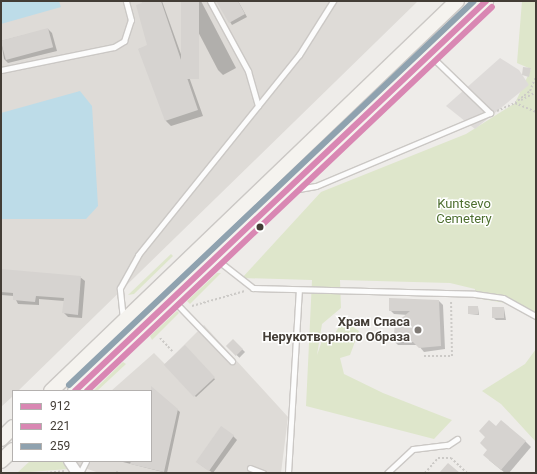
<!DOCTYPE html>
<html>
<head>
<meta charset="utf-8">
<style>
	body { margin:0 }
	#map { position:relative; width:537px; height:474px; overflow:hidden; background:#eeece9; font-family:Roboto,sans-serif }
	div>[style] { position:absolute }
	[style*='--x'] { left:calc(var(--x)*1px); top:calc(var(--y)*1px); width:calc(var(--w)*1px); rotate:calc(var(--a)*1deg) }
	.industrial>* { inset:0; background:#dedbd7 }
	.green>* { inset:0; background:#dee6cb }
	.parking>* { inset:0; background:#dedbd9 }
	.water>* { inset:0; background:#bddce8 }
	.shadow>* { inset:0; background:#0003; transform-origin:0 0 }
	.building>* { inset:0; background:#d6d3d0; transform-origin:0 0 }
	.path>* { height:2px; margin-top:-1px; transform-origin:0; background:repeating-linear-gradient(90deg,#cccac7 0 2px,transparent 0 4px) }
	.roads { filter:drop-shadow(1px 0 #cbc8c5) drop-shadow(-1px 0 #cbc8c5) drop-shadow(0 1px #cbc8c5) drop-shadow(0 -1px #cbc8c5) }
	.service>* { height:5px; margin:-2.5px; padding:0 2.5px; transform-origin:2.5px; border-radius:2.5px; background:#fcfcfc }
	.minor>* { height:10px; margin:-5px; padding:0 5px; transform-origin:5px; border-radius:5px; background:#fcfcfc }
	.secondary>* { height:14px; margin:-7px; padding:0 7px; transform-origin:7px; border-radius:7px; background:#f5f3ef }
	.bus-1>* { height:6px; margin:-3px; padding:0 3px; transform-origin:3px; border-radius:3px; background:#d987b3 }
	.bus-2>* { height:6px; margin:-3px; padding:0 3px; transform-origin:3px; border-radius:3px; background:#d987b3 }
	.bus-3>* { height:6px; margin:-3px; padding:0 3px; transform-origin:3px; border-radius:3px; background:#8fa2af }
	.dots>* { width:11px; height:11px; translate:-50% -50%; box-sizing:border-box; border:2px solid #fff; border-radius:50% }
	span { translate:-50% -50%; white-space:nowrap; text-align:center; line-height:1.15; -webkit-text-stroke:3px #fff; paint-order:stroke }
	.park-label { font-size:13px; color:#4e6f30 }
	.poi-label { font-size:13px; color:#433d36; font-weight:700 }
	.right { translate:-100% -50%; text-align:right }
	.frame { position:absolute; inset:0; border:2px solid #433d36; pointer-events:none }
	.legend { position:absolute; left:12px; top:390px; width:140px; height:72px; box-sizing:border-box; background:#fff; border:1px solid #b4b1af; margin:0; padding:5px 7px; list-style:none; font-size:12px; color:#433d36 }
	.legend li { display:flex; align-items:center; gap:8px; height:20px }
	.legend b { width:20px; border:1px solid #b4b1af }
</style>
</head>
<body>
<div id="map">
	<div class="industrial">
		<i style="clip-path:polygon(1px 1px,418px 1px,18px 391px,13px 391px,13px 396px,1px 407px)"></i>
		<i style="clip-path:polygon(204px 325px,288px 417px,281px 473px,99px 473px,76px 465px,74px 461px,151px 461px,151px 391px,111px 391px,154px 353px,165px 364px)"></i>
	</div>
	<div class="green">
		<i style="clip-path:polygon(522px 1px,536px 1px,536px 320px,512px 304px,475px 298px,475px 289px,450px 283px,340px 280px,341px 308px,322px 324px,317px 355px,323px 338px,334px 335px,343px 320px,359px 331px,350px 355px,340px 358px,344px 374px,383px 393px,452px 420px,434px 439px,306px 406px,312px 280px,242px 278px,321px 192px,466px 134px,515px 103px,531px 69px,517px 63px)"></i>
		<i style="clip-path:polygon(171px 254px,173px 256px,134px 294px,128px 295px)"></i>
		<i style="clip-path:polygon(217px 273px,221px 273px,190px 304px,187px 301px)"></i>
		<i style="clip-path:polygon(177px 311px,179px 313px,152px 340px,150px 336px)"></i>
		<i style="clip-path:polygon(536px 349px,536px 442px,501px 404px,482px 391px,525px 364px)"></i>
		<i style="clip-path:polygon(123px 362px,126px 364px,97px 391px,93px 391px)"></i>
		<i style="clip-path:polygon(30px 461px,62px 461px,68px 469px,17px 473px)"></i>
	</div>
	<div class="parking">
		<i style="clip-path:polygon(500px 58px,519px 70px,529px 85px,475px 129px,446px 106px)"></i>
	</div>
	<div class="water">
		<i style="clip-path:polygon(1px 1px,59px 1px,61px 7px,1px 24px)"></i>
		<i style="clip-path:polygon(80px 91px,92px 106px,98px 206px,86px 219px,1px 219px,1px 113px)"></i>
	</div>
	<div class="shadow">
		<i style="clip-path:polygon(142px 1px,162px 1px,203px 116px,171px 126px,166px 121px,139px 49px,148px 46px)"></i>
		<i style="clip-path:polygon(182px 1px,201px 1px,236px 68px,223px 75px,218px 70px)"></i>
		<i style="clip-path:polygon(224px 1px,238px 1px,247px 17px,232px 25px,219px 4px)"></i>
		<i style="clip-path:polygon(48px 29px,52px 33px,57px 51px,8px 63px,4px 59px,1px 41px)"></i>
		<i style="clip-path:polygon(1px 270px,80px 277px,85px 281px,82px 318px,68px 317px,64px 313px,64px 301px,39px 299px,39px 305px,18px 304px,14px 296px,1px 295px)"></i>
		<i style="clip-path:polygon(439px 301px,443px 305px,445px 349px,424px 352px,418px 345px,398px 345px,394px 341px,408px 315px,394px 314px,390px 310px)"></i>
		<i style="clip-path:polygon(478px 307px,479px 315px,469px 314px)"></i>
		<i style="clip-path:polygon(504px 308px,506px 320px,496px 320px,493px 317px)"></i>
		<i style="left:233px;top:340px;width:17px;height:8px;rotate:45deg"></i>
		<i style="left:185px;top:347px;width:44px;height:26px;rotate:47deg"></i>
		<i style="clip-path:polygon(153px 389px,180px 412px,167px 473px,123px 462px,151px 461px,149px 391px)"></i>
		<i style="clip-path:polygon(497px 427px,525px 441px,531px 447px,509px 473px,505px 473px,489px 460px,486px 437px)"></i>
		<i style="clip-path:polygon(233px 436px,237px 440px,213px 473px,201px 465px)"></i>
	</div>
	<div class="building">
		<i style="clip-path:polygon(141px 1px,161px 1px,198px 110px,165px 121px,138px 49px,147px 45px,136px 5px,142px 3px)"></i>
		<i style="left:181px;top:1px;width:18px;height:78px"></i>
		<i style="clip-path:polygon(216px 1px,238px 1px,245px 14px,229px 23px)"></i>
		<i style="left:48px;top:28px;width:20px;height:49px;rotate:75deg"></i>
		<i style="clip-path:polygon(523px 67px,531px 68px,529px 77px,522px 75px)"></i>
		<i style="clip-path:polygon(1px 269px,81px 276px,78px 315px,62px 313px,64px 298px,36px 296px,35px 302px,13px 300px,13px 293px,1px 292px)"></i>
		<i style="clip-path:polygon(389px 298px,439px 300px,441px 346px,419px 348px,413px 342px,393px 342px,395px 324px,410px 311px,389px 311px)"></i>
		<i style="left:468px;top:306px;width:10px;height:8px"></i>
		<i style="left:492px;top:307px;width:12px;height:11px"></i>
		<i style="left:233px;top:339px;width:14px;height:10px;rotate:45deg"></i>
		<i style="left:185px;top:345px;width:44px;height:29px;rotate:47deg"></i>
		<i style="clip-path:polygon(151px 386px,178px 409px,164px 472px,130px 464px,131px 461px,151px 461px)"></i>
		<i style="clip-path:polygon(489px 420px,496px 426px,501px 420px,526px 441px,501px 470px,483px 455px,487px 450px,480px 443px,485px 437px,479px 431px)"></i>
		<i style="left:221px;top:426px;width:16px;height:44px;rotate:35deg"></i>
		<i style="clip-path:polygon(448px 463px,460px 473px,439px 473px)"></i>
	</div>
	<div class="path">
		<i style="--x:521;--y:100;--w:17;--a:-28"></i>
		<i style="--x:515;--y:103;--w:19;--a:-39"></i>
		<i style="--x:530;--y:91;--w:16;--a:-68"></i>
		<i style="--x:497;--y:111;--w:20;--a:-24"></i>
		<i style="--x:515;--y:103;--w:23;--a:23"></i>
		<i style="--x:192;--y:306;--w:55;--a:-15.8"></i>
		<i style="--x:160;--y:338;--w:18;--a:47"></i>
		<i style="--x:424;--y:356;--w:28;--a:0"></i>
		<i style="--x:452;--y:356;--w:56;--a:-91"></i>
		<i style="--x:46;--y:473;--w:19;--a:-6"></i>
		<i style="--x:117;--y:473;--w:2;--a:-90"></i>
		<i style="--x:425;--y:473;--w:20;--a:-49"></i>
		<i style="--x:438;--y:458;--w:13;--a:0"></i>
		<i style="--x:451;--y:458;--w:22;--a:43"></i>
	</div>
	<div class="roads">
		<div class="service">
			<i style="--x:210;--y:1;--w:80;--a:61.5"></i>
			<i style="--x:248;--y:71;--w:36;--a:74"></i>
			<i style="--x:1;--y:70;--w:115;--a:-11.5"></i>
			<i style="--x:114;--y:47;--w:12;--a:-31"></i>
			<i style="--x:124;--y:41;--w:22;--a:-72"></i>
			<i style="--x:131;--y:20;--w:20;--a:-105"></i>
			<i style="--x:293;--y:190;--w:23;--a:-10"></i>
			<i style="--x:316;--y:186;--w:189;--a:-22.8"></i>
			<i style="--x:490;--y:113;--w:83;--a:-136"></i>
			<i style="--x:216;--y:259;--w:47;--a:38.1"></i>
			<i style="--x:253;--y:288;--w:222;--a:1.5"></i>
			<i style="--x:475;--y:294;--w:28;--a:8"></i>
			<i style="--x:503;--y:298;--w:38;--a:29"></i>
			<i style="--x:173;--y:300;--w:85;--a:46"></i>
			<i style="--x:123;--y:319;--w:31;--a:-96"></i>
			<i style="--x:120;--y:288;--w:38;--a:-61"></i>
			<i style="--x:138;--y:255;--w:257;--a:-51.2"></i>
			<i style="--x:299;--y:55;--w:64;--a:-57.8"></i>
			<i style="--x:250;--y:468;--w:14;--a:21"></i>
			<i style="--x:80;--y:473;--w:13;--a:-63"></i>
			<i style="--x:288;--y:473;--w:183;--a:-86.6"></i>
			<i style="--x:387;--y:473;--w:35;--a:-43"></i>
			<i style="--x:413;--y:449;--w:35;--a:-7"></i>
			<i style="--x:448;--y:445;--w:11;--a:-34"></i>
		</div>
		<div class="minor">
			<i style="--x:69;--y:461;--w:14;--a:56"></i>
		</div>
		<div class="secondary">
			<i style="--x:51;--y:391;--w:563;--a:-43.85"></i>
			<i style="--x:75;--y:391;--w:567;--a:-43.5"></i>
			<i style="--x:1;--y:439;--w:17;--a:-45"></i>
			<i style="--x:1;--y:461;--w:16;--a:-43"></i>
		</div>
	</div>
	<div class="bus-1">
		<i style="--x:75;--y:391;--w:567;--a:-43.5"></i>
	</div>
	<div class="bus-2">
		<i style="--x:87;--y:391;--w:558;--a:-43.48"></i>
	</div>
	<div class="bus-3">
		<i style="--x:69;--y:385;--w:558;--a:-43.48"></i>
	</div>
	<div class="dots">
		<i style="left:260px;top:227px;background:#433d36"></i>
		<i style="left:418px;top:330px;background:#7f7a75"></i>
	</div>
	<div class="park-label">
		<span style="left:464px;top:212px">Kuntsevo<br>Cemetery</span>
	</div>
	<div class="poi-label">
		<span class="right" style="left:410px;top:330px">Храм Спаса<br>Нерукотворного Образа</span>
	</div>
	<div class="frame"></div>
	<ul class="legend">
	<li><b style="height:5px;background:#d987b3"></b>912</li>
	<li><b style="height:5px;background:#d987b3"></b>221</li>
	<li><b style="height:5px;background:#8fa2af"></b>259</li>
	</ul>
</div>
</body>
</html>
